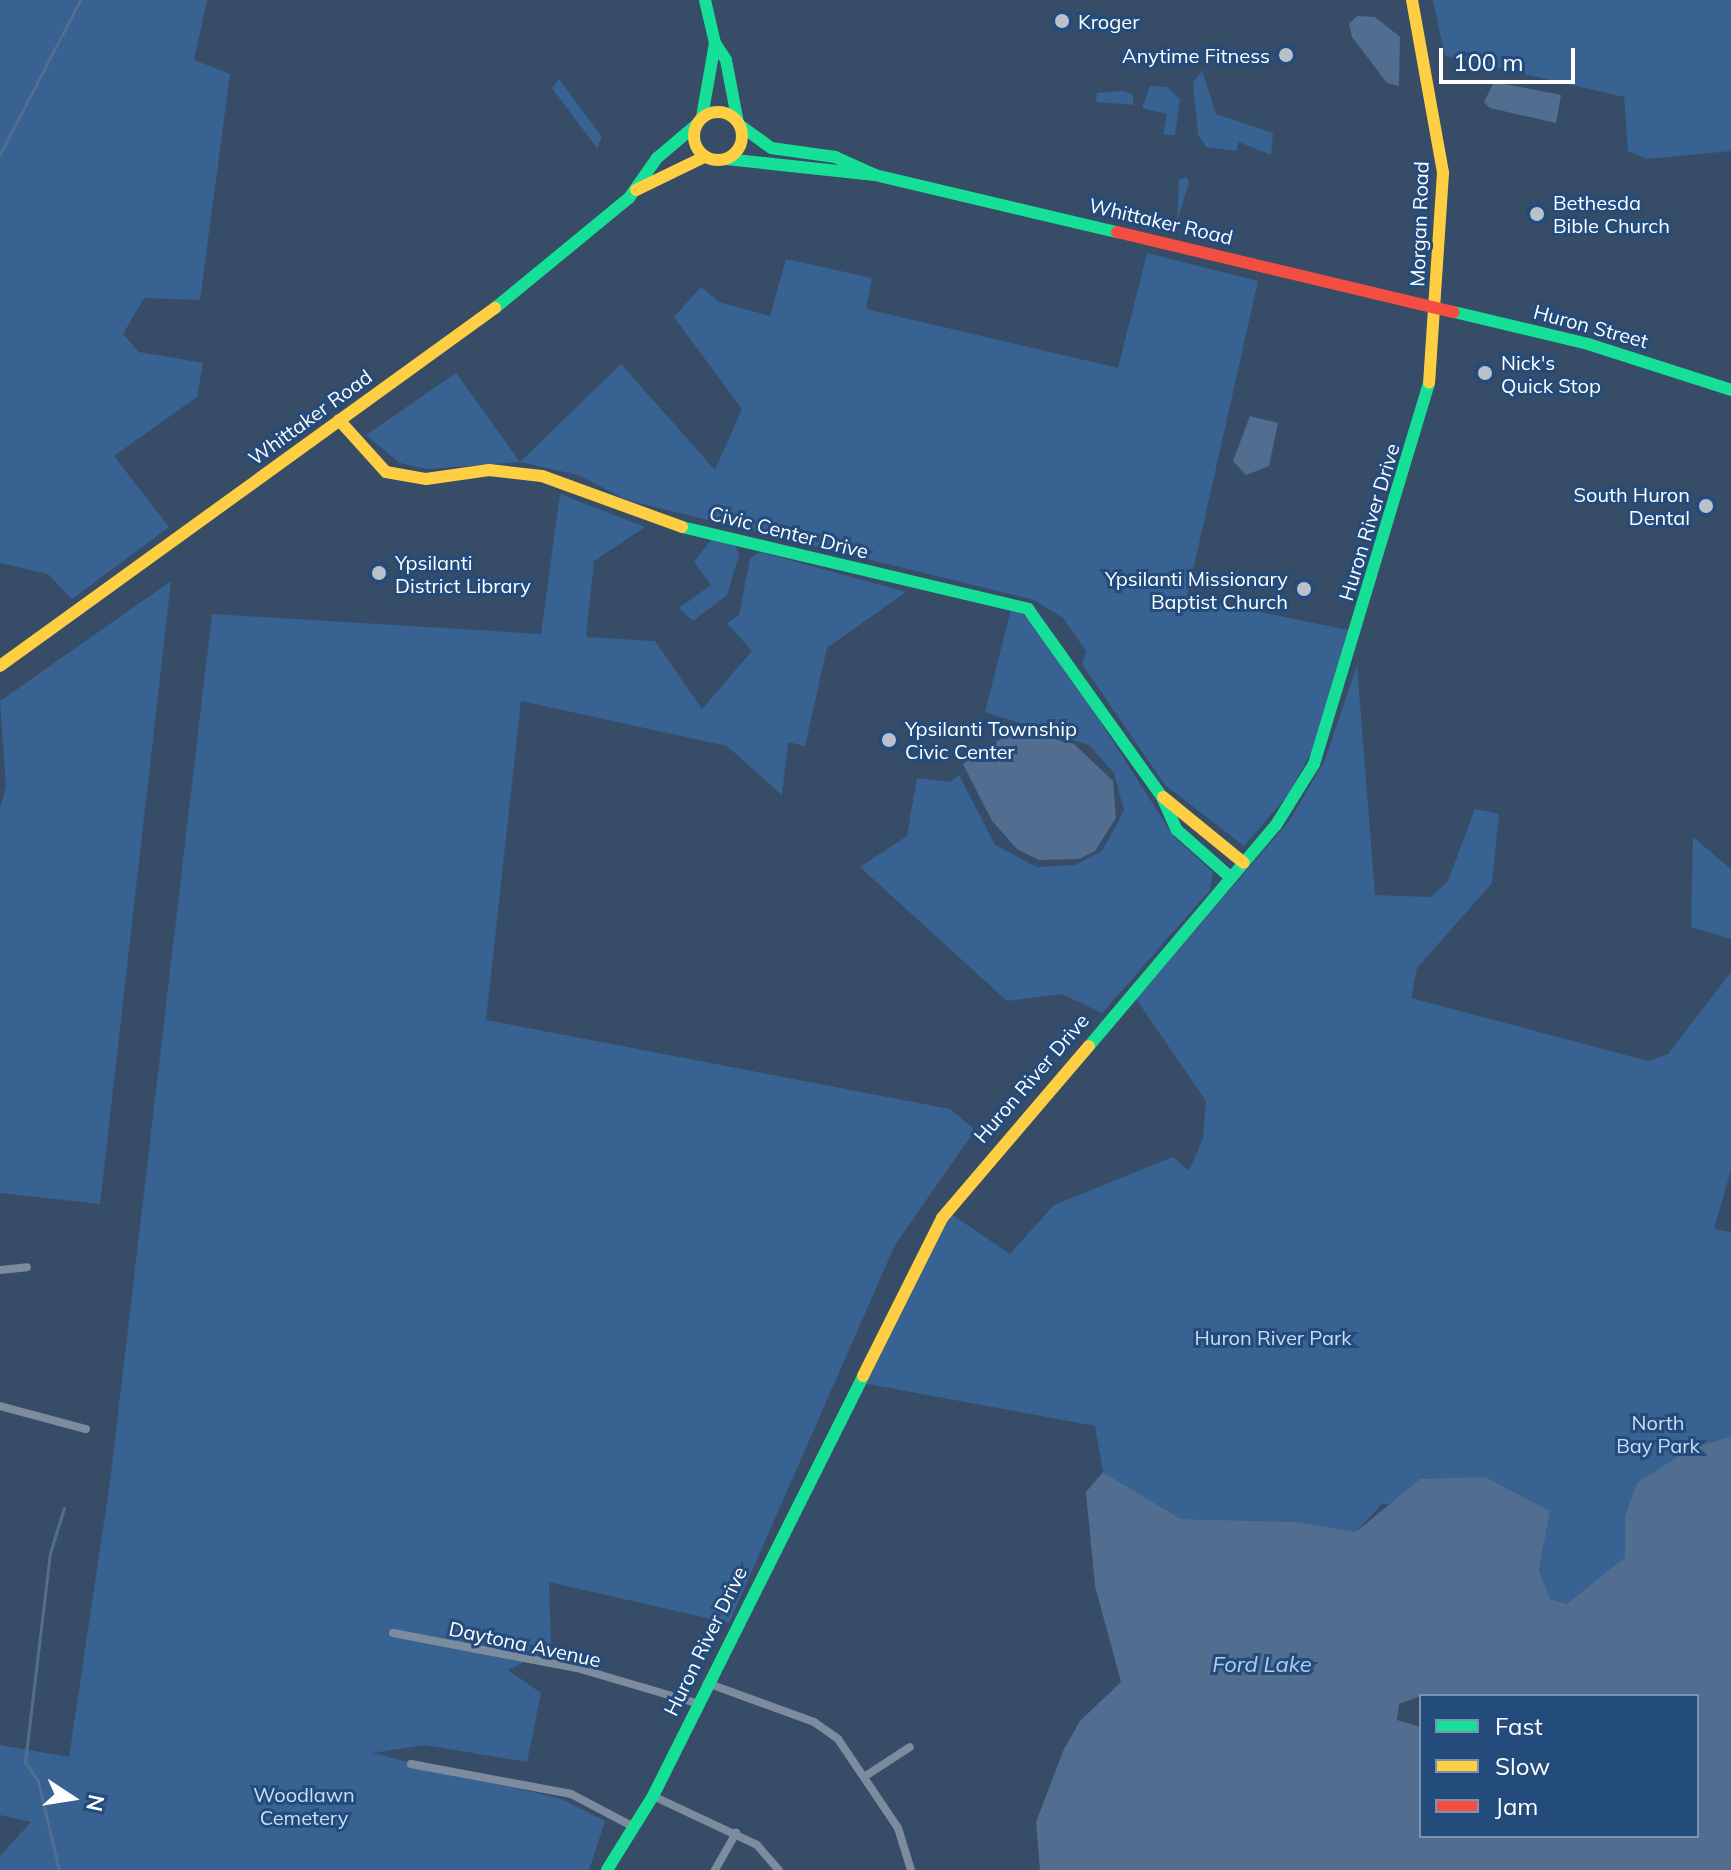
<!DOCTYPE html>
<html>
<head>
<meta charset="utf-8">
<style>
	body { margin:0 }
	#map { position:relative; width:1731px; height:1870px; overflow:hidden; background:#374d67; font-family:Mulish,sans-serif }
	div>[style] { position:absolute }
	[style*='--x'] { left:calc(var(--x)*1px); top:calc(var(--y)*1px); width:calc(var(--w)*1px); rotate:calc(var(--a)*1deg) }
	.green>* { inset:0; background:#376292 }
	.water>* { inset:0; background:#516d90 }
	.stream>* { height:3px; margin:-1.5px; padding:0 1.5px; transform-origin:1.5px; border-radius:1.5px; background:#516d90 }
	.street>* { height:8px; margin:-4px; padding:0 4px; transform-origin:4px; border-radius:4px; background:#7c8c9e }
	.fast>* { height:12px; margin:-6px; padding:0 6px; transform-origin:6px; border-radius:6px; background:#16e098 }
	.slow>* { height:12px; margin:-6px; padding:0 6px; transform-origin:6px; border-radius:6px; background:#ffcf43 }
	.slow>.ring { margin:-6px; padding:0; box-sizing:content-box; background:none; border:12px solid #ffcf43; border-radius:50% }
	.jam>* { height:12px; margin:-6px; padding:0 6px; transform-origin:6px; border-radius:6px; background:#f24e42 }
	.dots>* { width:22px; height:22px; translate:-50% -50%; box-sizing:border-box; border:4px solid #234b7b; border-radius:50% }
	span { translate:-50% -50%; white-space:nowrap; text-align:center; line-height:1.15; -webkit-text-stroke:6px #234b7b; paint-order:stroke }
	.poi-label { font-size:20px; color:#fff }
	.left { translate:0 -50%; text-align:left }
	.right { translate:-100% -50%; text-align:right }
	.street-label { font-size:20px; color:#fff }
	.park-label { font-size:20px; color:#c9ddf4 }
	.water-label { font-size:22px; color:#b2cded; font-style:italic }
	.legend { position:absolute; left:1419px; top:1694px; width:280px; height:144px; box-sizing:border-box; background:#234b7b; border:2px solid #7b93b0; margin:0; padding:10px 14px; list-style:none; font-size:24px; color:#fff }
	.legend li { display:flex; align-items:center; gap:16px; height:40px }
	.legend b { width:40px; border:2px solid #7b93b0 }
	.north { position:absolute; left:32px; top:1758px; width:80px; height:80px; -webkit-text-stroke:6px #234b7b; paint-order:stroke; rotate:102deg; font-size:22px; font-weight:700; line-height:32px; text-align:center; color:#fff }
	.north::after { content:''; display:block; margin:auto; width:28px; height:36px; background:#fff; clip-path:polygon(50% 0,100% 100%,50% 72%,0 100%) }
	.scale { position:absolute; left:1439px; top:48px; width:136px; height:36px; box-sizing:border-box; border:4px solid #fff; border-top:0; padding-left:10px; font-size:24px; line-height:28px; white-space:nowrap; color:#fff; -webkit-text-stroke:6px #234b7b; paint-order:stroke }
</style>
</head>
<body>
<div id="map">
	<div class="green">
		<i style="clip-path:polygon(0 0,207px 0,194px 60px,230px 74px,200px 300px,144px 298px,123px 334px,139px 352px,203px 363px,197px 397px,114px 456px,169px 527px,72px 599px,48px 574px,0 563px)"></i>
		<i style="clip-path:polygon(1433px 0,1731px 0,1731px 151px,1647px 159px,1628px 151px,1624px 97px,1445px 56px)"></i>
		<i style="clip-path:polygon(1202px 71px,1216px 114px,1273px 133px,1271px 155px,1239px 142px,1236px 151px,1206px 147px,1198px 134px,1193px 83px)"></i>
		<i style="clip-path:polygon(559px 79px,602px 137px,597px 148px,552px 88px)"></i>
		<i style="clip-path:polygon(1150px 86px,1167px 87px,1180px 99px,1175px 135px,1163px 134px,1167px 114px,1142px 108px)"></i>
		<i style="clip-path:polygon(1123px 91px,1133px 94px,1133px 105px,1096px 102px,1097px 93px)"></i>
		<i style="clip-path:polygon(1186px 177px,1189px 182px,1177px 222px,1179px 180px)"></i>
		<i style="clip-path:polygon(1147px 253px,1258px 281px,1187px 597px,1353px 631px,1324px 729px,1288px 795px,1244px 846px,1165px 785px,1082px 664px,1086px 651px,1063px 618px,1034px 600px,627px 500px,578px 475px,520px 462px,427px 469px,400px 463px,366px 435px,456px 373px,520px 462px,621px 364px,715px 470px,742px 409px,674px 317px,701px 287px,719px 302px,770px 316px,786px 259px,872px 278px,866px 309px,1118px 368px)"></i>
		<i style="clip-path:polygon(560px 494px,645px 527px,594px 561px,586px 637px,655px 641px,702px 709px,752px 651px,727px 623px,739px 615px,750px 558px,760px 552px,906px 592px,827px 648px,805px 746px,788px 742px,782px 795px,727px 746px,521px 701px,486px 1020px,950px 1109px,975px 1130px,895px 1245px,729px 1623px,549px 1582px,551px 1648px,508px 1670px,541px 1693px,527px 1762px,425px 1745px,372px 1753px,561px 1799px,605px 1821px,589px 1870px,0 1870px,0 1856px,31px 1822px,0 1815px,0 1745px,69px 1757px,110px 1482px,212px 614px,541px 634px)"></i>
		<i style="clip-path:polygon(711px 540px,735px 545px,739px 555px,727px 595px,693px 621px,679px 608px,711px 585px,694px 562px)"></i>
		<i style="clip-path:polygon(171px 581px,100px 1204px,0 1193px,0 808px,6px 787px,0 701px)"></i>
		<i style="clip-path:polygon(1011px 609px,1036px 621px,1174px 837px,1213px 872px,1210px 890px,1102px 1013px,1062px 994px,1007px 1001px,860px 867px,907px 836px,917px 778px,951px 782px,959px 775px,995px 845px,1037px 867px,1075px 865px,1102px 851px,1124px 811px,1114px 773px,1089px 745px,985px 712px)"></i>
		<i style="clip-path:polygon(1357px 665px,1375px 895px,1431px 897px,1448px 881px,1475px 809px,1499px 814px,1492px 883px,1417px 968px,1411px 998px,1648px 1061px,1668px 1054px,1731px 972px,1731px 1170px,1714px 1229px,1731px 1232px,1731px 1436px,1688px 1450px,1625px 1516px,1625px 1557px,1568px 1604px,1550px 1599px,1539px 1570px,1550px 1511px,1382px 1504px,1356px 1532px,1298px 1522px,1181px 1519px,1103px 1472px,1095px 1426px,863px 1383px,951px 1214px,1010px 1254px,1054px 1205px,1173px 1157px,1189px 1171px,1203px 1138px,1206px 1101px,1136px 999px,1290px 820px,1325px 760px)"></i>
		<i style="clip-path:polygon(1693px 837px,1731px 869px,1731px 939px,1691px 927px)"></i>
	</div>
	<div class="water">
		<i style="clip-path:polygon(1357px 16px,1375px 17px,1400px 37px,1399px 86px,1387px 83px,1352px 37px,1349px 24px)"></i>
		<i style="clip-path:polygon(1494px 82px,1561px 95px,1556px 123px,1490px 108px,1484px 102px)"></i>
		<i style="clip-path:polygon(1250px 416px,1278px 423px,1269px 466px,1246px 475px,1233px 461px)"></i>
		<i style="clip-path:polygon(1016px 729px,1074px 744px,1113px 781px,1116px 818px,1095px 851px,1079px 859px,1039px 860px,1017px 849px,992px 821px,963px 764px)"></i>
		<i style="clip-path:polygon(evenodd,1731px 1436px,1731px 1870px,1040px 1870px,1036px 1822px,1064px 1749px,1080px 1721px,1121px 1682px,1095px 1586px,1086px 1492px,1103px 1472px,1181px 1519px,1298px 1522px,1356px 1532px,1420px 1479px,1485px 1477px,1550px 1511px,1539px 1570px,1550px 1599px,1567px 1604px,1625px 1557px,1625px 1516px,1637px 1483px,1688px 1450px,1731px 1436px,1421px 1696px,1697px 1696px,1697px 1836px,1421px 1836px,1421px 1727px,1397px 1720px,1399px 1704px,1421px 1696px)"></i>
	</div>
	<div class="stream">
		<i style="--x:0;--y:154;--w:174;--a:-62.5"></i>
		<i style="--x:59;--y:1870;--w:91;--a:-103.3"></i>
		<i style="--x:38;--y:1781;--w:23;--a:-124"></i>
		<i style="--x:25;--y:1762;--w:210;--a:-83.2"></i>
		<i style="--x:50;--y:1553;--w:47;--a:-72.7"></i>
	</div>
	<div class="street">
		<i style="--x:0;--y:1270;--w:27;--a:-6"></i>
		<i style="--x:0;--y:1406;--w:89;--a:15"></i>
		<i style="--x:393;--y:1633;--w:187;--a:10.8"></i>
		<i style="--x:577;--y:1668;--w:124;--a:16.4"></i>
		<i style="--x:707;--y:1683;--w:114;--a:20"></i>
		<i style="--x:814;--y:1722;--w:29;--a:35"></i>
		<i style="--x:838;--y:1739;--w:107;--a:56"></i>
		<i style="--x:898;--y:1828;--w:44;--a:72.8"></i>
		<i style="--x:411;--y:1764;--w:163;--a:10.6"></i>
		<i style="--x:571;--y:1794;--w:67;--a:27.7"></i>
		<i style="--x:867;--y:1775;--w:51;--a:-33.1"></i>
		<i style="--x:653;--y:1796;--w:115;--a:25.2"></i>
		<i style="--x:757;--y:1845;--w:33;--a:49"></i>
		<i style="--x:715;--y:1870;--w:43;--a:-60.4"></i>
	</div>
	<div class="fast">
		<i style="--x:715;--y:43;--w:20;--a:57"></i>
		<i style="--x:726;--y:60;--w:64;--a:79.2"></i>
		<i style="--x:702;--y:117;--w:75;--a:-80"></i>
		<i style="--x:715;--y:43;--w:44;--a:-103.1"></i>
		<i style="--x:741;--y:126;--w:37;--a:36"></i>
		<i style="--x:771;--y:148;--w:65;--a:8"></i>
		<i style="--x:835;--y:157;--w:44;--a:24.2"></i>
		<i style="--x:875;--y:175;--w:249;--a:13.3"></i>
		<i style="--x:726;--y:159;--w:150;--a:6.1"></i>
		<i style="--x:495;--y:308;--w:173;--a:-39.4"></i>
		<i style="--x:629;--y:198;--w:49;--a:-55"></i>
		<i style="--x:657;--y:158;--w:51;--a:-40.2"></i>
		<i style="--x:1454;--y:312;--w:138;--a:13.4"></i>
		<i style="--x:1588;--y:344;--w:150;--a:17.8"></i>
		<i style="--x:682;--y:527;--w:356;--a:13.3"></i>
		<i style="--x:1028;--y:609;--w:231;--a:54.5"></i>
		<i style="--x:1162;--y:797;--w:36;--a:66"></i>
		<i style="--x:1177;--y:830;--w:72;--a:41.6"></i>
		<i style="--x:1089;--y:1046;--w:289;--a:-49.8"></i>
		<i style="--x:1276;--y:825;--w:72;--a:-58.1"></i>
		<i style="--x:1314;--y:764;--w:398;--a:-73.2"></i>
		<i style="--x:607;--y:1870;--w:87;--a:-58.1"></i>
		<i style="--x:653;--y:1796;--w:470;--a:-63.4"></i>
	</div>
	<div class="slow">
		<i style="--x:1412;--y:0;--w:176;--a:79.8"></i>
		<i style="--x:1443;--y:173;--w:210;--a:93.8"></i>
		<i class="ring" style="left:694px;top:112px;width:36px;height:36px"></i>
		<i style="--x:636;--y:190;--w:76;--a:-25.9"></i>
		<i style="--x:339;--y:420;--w:70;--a:47.9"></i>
		<i style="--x:386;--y:472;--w:41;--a:9.9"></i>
		<i style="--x:426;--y:479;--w:64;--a:-8.1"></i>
		<i style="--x:489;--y:470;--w:53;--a:6.5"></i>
		<i style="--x:542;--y:476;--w:149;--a:20"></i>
		<i style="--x:0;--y:666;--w:611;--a:-35.88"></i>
		<i style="--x:1163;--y:797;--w:104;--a:39.2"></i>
		<i style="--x:863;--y:1376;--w:177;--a:-63.4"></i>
		<i style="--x:942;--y:1218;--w:226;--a:-49.5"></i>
	</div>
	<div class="jam">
		<i style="--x:1117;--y:232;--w:346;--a:13.4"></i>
	</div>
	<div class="dots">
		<i style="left:1062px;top:21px;background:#b9c1ca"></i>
		<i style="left:1286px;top:55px;background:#b9c1ca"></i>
		<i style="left:1537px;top:214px;background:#b9c1ca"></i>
		<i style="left:1485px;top:373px;background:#b9c1ca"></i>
		<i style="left:1706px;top:506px;background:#b9c1ca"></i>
		<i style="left:379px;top:573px;background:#b9c1ca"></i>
		<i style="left:1304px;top:589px;background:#b9c1ca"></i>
		<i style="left:889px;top:740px;background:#b9c1ca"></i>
	</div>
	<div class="poi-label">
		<span class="left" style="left:1078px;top:21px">Kroger</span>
		<span class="right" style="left:1270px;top:55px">Anytime Fitness</span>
		<span class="left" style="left:1553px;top:214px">Bethesda<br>Bible Church</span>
		<span class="left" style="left:1501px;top:374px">Nick's<br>Quick Stop</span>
		<span class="right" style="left:1690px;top:506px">South Huron<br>Dental</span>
		<span class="left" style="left:395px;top:574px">Ypsilanti<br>District Library</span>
		<span class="right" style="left:1288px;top:590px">Ypsilanti Missionary<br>Baptist Church</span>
		<span class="left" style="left:905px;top:740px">Ypsilanti Township<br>Civic Center</span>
	</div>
	<div class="street-label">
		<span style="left:1161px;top:221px;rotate:13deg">Whittaker Road</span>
		<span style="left:1419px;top:224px;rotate:-88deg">Morgan Road</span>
		<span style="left:1591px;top:326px;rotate:15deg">Huron Street</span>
		<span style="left:310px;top:417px;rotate:-36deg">Whittaker Road</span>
		<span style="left:1369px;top:522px;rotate:-73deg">Huron River Drive</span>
		<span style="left:789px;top:532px;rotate:14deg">Civic Center Drive</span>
		<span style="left:1031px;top:1078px;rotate:-49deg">Huron River Drive</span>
		<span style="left:705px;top:1641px;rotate:-64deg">Huron River Drive</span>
		<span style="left:525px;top:1644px;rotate:12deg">Daytona Avenue</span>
	</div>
	<div class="park-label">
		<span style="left:1273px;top:1337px">Huron River Park</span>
		<span style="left:1658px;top:1434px">North<br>Bay Park</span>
		<span style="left:304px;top:1806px">Woodlawn<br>Cemetery</span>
	</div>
	<div class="water-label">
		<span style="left:1262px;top:1665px">Ford Lake</span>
	</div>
	<ul class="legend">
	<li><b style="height:10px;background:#16e098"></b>Fast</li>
	<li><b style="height:10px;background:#ffcf43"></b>Slow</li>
	<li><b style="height:10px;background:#f24e42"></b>Jam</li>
	</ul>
	<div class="north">N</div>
	<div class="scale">100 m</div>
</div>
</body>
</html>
